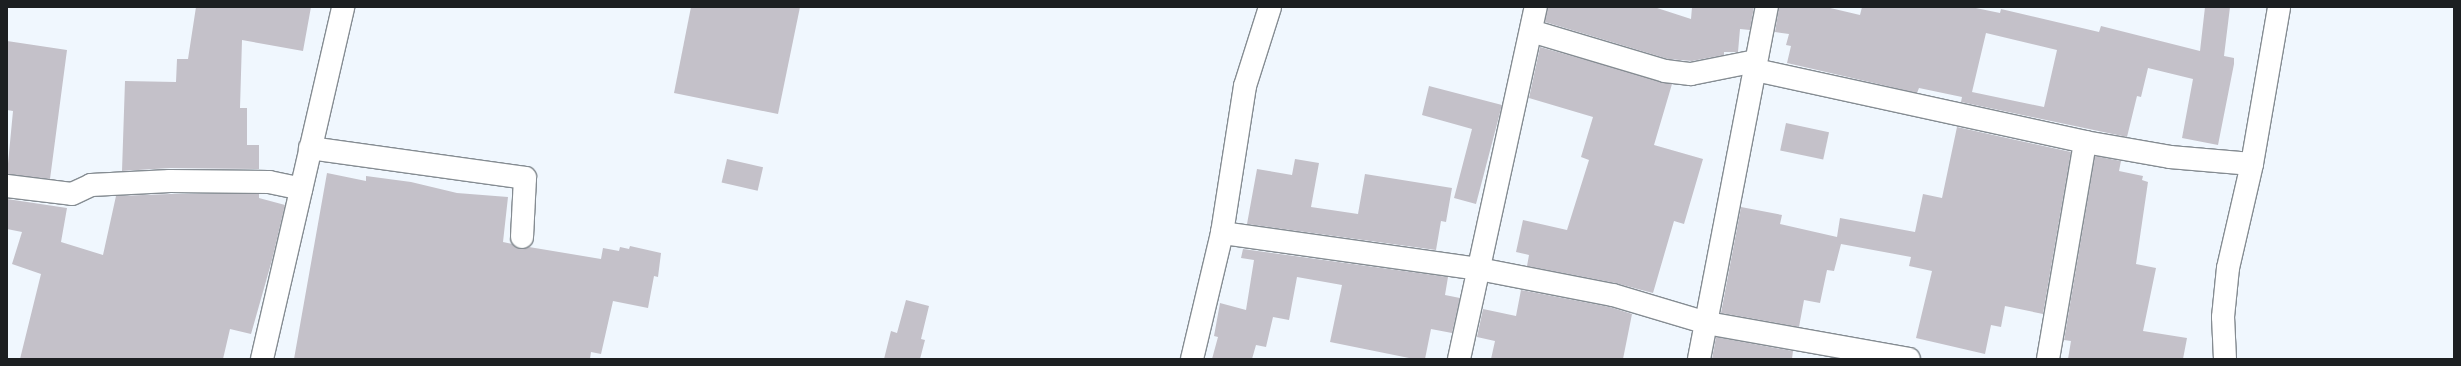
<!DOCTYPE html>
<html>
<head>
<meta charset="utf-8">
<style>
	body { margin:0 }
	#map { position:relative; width:2461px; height:366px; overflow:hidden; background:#f0f7fe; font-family:Inter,sans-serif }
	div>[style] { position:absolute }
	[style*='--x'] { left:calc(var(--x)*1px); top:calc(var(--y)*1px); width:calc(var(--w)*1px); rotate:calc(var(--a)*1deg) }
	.building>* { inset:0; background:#c4c1c9; transform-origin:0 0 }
	.roads { filter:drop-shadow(1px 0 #858c92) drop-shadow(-1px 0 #858c92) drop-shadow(0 1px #858c92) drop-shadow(0 -1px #858c92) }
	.minor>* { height:22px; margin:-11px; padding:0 11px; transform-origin:11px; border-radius:11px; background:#fff }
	span { translate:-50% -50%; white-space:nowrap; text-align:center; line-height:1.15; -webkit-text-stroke:3px #fff; paint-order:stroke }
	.frame { position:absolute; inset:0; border:8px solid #1c1f21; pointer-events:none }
</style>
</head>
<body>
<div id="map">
	<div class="building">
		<i style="clip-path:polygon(196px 7px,311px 7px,303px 51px,242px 40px,240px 108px,247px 108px,247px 145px,259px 145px,259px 169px,170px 168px,122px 171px,125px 81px,176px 82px,177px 59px,188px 59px)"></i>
		<i style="clip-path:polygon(691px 7px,800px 7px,778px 114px,674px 93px)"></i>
		<i style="clip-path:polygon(1548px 7px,1654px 7px,1691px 19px,1692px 7px,1754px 7px,1750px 30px,1740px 29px,1738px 52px,1724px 52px,1724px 55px,1692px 61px,1668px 59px,1545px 22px)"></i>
		<i style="clip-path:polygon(evenodd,1779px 7px,1826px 7px,1860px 15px,1862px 7px,1971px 7px,2000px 13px,2001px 9px,2099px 32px,2101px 26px,2200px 51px,2205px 7px,2230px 7px,2224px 56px,2234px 58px,2234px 64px,2218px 145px,2182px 138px,2193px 79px,2148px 68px,2141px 97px,2137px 96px,2127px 137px,1961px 102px,1962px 97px,1919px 88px,1917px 93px,1787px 63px,1791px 46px,1786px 45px,1789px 34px,1775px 32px,1779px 7px,1986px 33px,2057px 50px,2044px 107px,1972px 92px,1986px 33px)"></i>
		<i style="clip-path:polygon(7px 41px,67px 50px,50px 179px,7px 174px,13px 111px,7px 110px)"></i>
		<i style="clip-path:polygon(1540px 47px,1672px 84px,1654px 145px,1703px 159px,1684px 224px,1674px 221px,1653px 293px,1615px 283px,1527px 266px,1529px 255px,1516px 252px,1523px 220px,1567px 230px,1589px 160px,1581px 157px,1593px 117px,1529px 98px)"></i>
		<i style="clip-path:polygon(1429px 86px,1502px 105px,1476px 204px,1454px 198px,1472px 129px,1422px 115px)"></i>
		<i style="left:1786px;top:123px;width:44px;height:28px;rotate:12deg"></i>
		<i style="clip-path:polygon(1957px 127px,2071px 152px,2043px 314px,2005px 306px,2001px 327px,1991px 325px,1985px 354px,1916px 338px,1932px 271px,1909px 266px,1911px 257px,1841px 244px,1834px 271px,1827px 270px,1820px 303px,1804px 300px,1799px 327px,1721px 313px,1741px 207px,1782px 215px,1780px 224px,1837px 237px,1840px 218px,1915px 232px,1923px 194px,1942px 198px)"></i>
		<i style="clip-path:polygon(2095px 156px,2121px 161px,2119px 171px,2143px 176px,2142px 180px,2148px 182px,2136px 264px,2156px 268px,2143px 331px,2187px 338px,2183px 359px,2068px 359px,2071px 341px,2064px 340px)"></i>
		<i style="left:727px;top:159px;width:37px;height:24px;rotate:13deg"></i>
		<i style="clip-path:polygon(1295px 159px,1319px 163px,1311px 207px,1358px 214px,1365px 174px,1452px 188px,1446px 222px,1441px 221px,1436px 250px,1247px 224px,1257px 169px,1292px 175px)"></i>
		<i style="clip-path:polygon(327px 173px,366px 181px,366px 176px,411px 182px,457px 193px,508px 197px,503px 242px,512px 244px,521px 249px,529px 247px,601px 259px,603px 248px,619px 251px,620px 247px,629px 249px,630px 246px,661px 253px,658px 277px,654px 276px,648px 308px,613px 301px,601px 354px,591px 352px,590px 359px,294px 359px)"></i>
		<i style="clip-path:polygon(170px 194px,259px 194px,259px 198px,285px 205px,272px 260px,251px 334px,230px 329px,223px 359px,20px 359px,41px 274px,12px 264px,22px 232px,7px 229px,7px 199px,67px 208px,61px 242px,103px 255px,116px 196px)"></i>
		<i style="clip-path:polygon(1243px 249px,1448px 277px,1445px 295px,1460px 298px,1452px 333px,1431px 329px,1425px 359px,1414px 359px,1330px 342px,1342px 285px,1297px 277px,1289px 320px,1273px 317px,1266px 347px,1256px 345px,1252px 359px,1212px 359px,1218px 337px,1214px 336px,1220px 303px,1246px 310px,1254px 260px,1241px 258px)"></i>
		<i style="clip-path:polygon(1521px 290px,1610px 307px,1632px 314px,1623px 359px,1491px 359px,1495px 341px,1477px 337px,1483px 309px,1516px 316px)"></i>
		<i style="clip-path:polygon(906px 300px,929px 306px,921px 339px,925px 340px,920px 359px,884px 359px,891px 331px,897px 333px)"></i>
		<i style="clip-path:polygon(1716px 337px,1793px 351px,1792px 359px,1712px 359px)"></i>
	</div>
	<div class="roads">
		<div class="minor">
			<i style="--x:1531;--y:31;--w:140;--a:16.6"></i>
			<i style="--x:1665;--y:71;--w:26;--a:7"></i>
			<i style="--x:1691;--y:74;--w:66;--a:-11.3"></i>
			<i style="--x:1756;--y:70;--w:337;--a:12.3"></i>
			<i style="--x:2085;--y:142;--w:86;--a:10"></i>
			<i style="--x:2170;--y:157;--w:82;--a:4.9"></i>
			<i style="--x:310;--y:148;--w:217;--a:7.9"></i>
			<i style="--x:525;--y:178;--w:59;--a:92.9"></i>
			<i style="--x:7;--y:186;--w:65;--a:7"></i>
			<i style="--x:72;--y:194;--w:21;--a:-25"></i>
			<i style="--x:91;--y:185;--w:79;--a:-2.9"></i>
			<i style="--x:170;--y:181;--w:99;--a:0.6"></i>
			<i style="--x:269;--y:182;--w:33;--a:12"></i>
			<i style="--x:1222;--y:233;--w:149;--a:-81.1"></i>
			<i style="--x:1245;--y:86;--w:83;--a:-72.4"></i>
			<i style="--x:262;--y:359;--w:361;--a:-77"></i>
			<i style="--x:1192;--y:359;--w:130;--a:-76.6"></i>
			<i style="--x:1222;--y:233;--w:260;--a:8"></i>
			<i style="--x:1479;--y:269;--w:136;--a:11"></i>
			<i style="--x:1613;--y:295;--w:98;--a:16.6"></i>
			<i style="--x:1707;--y:323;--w:205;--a:10.1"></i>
			<i style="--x:1459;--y:359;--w:360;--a:-77.7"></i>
			<i style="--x:1699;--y:359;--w:359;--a:-79.1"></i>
			<i style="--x:2048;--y:359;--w:220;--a:-80.3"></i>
			<i style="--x:2225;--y:359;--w:42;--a:-92.7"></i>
			<i style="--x:2223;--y:317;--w:49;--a:-84.2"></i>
			<i style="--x:2228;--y:268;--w:107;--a:-77"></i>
			<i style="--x:2252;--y:164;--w:159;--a:-80.2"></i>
		</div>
	</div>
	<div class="frame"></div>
</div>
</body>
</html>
